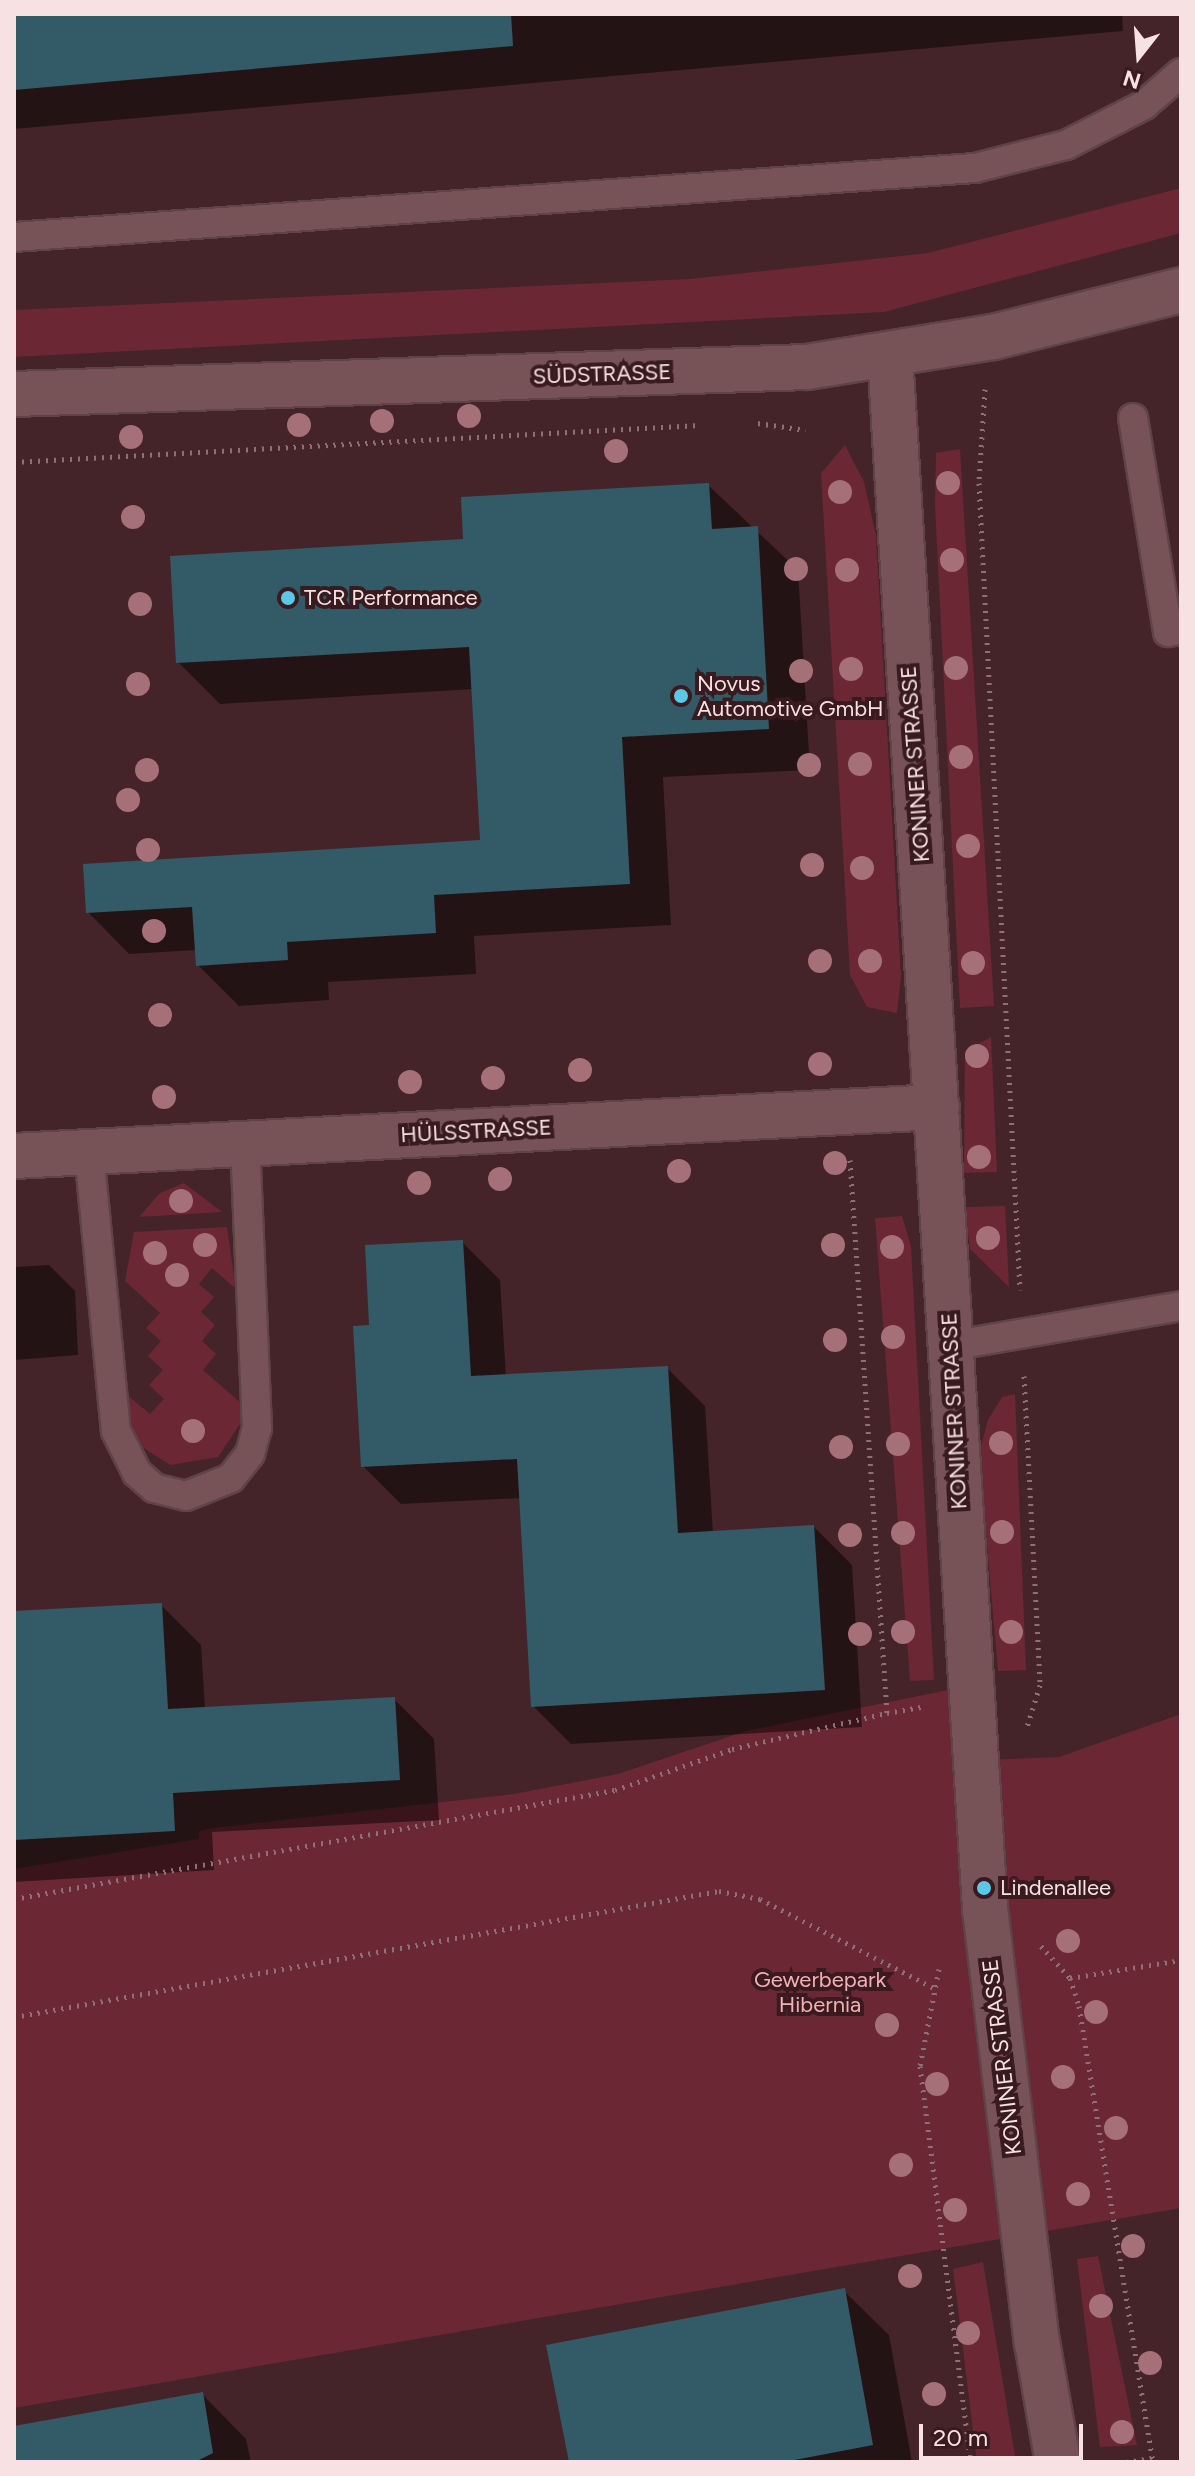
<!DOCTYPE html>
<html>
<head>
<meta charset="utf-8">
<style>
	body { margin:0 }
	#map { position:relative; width:1195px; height:2476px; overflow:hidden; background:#442429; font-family:Figtree,sans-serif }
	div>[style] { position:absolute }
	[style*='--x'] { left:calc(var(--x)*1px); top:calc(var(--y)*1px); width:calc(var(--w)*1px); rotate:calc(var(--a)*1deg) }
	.green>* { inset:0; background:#6b2734 }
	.shadow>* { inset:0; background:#0007 }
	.building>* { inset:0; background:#335b67 }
	.path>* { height:5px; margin-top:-2.5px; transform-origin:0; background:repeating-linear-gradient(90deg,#8d7174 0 2px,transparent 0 8px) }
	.roads { filter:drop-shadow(2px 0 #5f4347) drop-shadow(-2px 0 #5f4347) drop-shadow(0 2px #5f4347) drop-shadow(0 -2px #5f4347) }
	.service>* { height:28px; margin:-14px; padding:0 14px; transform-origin:14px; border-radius:14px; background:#775357 }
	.minor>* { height:44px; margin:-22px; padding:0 22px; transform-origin:22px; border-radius:22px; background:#775357 }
	.tertiary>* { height:44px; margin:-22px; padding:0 22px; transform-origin:22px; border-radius:22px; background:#775357 }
	.trees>* { width:24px; height:24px; margin:-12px; border-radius:50%; background:#a57077 }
	.dots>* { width:22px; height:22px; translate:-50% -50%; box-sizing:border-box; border:4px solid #391b1f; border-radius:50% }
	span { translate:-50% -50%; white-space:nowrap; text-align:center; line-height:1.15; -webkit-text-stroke:8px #391b1f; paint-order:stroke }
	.street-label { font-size:22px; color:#f7e1e2 }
	.poi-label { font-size:22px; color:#f7e1e2 }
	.left { translate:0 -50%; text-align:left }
	.park-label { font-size:22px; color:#f4aeb6 }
	.frame { position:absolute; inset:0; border:16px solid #f7e1e2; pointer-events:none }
	.north { position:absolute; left:1099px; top:16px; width:80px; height:80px; -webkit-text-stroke:6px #391b1f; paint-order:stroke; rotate:197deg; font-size:22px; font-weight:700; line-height:32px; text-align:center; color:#f7e1e2 }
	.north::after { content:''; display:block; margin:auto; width:28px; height:36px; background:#f7e1e2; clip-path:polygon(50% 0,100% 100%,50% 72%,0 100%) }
	.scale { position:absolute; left:919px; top:2424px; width:164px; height:36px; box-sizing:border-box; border:4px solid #f7e1e2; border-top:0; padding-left:10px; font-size:24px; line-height:28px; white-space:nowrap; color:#f7e1e2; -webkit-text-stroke:6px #391b1f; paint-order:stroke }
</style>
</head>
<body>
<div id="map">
	<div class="green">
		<i style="clip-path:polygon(1181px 188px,1181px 233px,884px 312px,14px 357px,14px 310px,690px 279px,928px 253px)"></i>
		<i style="clip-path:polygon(845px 445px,864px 482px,876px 535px,901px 976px,897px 1013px,867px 1007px,850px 975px,821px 473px)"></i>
		<i style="clip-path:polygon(960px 449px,994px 1006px,960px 1008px,935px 505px,936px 453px)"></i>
		<i style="clip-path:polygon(991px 1037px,997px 1172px,964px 1173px,965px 1051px)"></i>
		<i style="clip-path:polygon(184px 1183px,222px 1212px,139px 1217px,160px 1193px)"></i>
		<i style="clip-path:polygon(1005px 1206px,1009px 1287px,970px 1249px,965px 1207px)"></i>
		<i style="clip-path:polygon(902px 1216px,911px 1247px,934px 1680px,910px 1681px,875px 1218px)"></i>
		<i style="clip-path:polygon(227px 1227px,236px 1289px,212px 1268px,199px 1284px,214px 1297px,201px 1312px,215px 1325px,202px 1341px,216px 1354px,203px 1370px,242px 1404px,242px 1421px,218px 1457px,170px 1465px,139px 1445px,128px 1413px,127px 1395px,150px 1414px,164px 1399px,149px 1385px,163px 1370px,148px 1356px,161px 1341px,146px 1328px,160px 1313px,125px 1281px,134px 1232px)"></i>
		<i style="clip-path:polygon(1015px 1394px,1026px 1670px,998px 1671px,979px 1454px,988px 1420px,1002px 1397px)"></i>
		<i style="clip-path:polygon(958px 1688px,963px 1761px,1059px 1757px,1181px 1714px,1181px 2208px,14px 2408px,14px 1869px,199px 1839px,199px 1831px,213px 1828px,514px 1794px,618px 1774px,746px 1731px)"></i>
		<i style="clip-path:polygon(1098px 2256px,1137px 2445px,1100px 2447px,1077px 2259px)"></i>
		<i style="clip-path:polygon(983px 2262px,1016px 2462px,977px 2462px,953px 2269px)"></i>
	</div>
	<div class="shadow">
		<i style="clip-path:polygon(14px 14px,1122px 14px,1123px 31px,14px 129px)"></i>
		<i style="clip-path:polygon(708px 485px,798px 570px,810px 770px,663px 777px,671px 925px,474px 936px,476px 974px,328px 982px,329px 1000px,239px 1006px,198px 965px,197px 950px,129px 954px,88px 912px,482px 842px,474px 689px,220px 704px,178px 662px,465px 541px)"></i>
		<i style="clip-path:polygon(462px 1242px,500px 1280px,506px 1377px,667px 1368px,705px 1406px,713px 1533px,814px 1527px,852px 1565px,862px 1727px,571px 1744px,533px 1706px,521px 1498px,401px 1504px,363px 1466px,372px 1327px)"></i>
		<i style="clip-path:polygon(49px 1265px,75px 1291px,78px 1355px,14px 1360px,14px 1267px)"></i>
		<i style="clip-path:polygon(161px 1605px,201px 1645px,205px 1709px,394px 1699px,434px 1739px,439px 1820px,212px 1832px,214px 1870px,14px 1882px,14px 1613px)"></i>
		<i style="clip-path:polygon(844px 2291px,889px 2335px,912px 2462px,571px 2462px)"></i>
		<i style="clip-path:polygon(202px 2394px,246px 2439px,251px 2462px,14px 2462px,14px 2428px)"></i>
	</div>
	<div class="building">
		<i style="clip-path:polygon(14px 14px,511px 14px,513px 46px,14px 90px)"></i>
		<i style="clip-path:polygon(709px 483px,712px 529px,758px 526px,769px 729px,622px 737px,630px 884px,434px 895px,436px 933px,287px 942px,288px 960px,196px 966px,192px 907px,86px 913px,83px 864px,480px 840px,469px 647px,176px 663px,170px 556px,463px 539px,461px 497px)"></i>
		<i style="clip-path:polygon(463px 1240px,471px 1376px,668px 1366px,678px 1533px,814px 1525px,825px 1690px,531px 1707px,517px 1459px,361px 1467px,353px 1326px,369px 1325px,365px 1245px)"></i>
		<i style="clip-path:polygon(162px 1603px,168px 1709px,395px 1697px,400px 1780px,173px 1793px,175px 1831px,14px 1840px,14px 1611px)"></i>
		<i style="clip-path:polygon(845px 2288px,873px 2445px,784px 2462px,569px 2462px,546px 2345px)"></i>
		<i style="clip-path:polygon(203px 2392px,213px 2453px,195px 2462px,14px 2462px,14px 2426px)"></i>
	</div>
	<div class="path">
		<i style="--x:985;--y:389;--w:94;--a:93.7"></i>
		<i style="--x:979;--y:483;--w:808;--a:87.09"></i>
		<i style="--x:758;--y:423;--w:48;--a:8.5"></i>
		<i style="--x:14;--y:462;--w:687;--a:-3.09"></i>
		<i style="--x:850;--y:1160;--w:554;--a:86.17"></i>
		<i style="--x:887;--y:1713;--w:36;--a:-10"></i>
		<i style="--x:1024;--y:1376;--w:309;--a:87"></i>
		<i style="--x:1040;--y:1685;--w:44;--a:107.2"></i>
		<i style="--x:14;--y:1899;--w:611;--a:-10.28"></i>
		<i style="--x:615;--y:1790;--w:124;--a:-19.3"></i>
		<i style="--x:732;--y:1749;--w:159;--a:-13.1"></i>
		<i style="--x:1041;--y:1946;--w:43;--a:47.8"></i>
		<i style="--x:1070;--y:1978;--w:29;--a:72"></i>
		<i style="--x:1079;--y:2006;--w:462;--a:80.8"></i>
		<i style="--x:939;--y:1969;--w:99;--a:101.1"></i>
		<i style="--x:920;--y:2066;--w:399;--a:82.7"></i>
		<i style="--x:1070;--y:1978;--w:112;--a:-9.2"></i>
		<i style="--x:14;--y:2017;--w:716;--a:-10.13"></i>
		<i style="--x:719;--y:1891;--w:42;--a:11"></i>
		<i style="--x:760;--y:1899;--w:195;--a:27.1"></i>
		<i style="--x:1126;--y:2462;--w:26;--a:-9"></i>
	</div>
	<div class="roads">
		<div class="service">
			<i style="--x:14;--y:237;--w:963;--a:-4.11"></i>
			<i style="--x:975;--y:168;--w:94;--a:-14.2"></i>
			<i style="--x:1066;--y:145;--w:88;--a:-27.1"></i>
			<i style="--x:1144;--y:105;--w:49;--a:-40.9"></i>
			<i style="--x:1133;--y:418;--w:217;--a:80.7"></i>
			<i style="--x:1168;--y:632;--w:13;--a:-9"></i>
			<i style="--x:89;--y:1152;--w:280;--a:84.5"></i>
			<i style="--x:116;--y:1431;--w:47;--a:63.4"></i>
			<i style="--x:137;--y:1473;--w:23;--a:41"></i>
			<i style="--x:154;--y:1488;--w:33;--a:14"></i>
			<i style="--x:186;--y:1496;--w:48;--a:-21.8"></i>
			<i style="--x:231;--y:1478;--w:31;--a:-52"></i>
			<i style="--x:250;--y:1454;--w:27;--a:-75"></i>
			<i style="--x:257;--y:1428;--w:285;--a:-92.4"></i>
			<i style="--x:950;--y:1346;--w:234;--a:-9.8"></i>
		</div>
		<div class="minor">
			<i style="--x:14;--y:1156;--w:924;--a:-3.04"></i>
		</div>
		<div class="tertiary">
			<i style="--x:890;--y:355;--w:1556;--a:86.5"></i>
			<i style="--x:985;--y:1908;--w:437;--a:83.2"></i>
			<i style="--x:1037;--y:2342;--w:122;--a:80.1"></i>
			<i style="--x:14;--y:394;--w:793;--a:-1.95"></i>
			<i style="--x:807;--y:367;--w:188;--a:-9.2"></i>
			<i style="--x:993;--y:337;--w:194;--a:-14"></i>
		</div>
	</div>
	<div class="trees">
		<i style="left:469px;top:416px"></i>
		<i style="left:382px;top:421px"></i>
		<i style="left:299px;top:425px"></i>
		<i style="left:131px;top:437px"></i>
		<i style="left:616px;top:451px"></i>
		<i style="left:948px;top:483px"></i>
		<i style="left:840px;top:492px"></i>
		<i style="left:133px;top:517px"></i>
		<i style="left:952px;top:560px"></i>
		<i style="left:796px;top:569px"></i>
		<i style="left:847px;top:570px"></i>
		<i style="left:140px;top:604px"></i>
		<i style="left:956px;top:668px"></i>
		<i style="left:851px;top:669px"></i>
		<i style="left:801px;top:671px"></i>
		<i style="left:138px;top:684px"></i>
		<i style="left:961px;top:757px"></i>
		<i style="left:860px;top:764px"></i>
		<i style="left:809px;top:765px"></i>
		<i style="left:147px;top:770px"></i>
		<i style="left:128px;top:800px"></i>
		<i style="left:968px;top:846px"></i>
		<i style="left:148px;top:850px"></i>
		<i style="left:812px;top:865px"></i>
		<i style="left:862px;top:868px"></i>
		<i style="left:154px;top:931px"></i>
		<i style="left:820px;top:961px"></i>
		<i style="left:870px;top:961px"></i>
		<i style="left:973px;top:963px"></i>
		<i style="left:160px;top:1015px"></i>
		<i style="left:977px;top:1056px"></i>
		<i style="left:820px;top:1064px"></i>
		<i style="left:580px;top:1070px"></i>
		<i style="left:493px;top:1078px"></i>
		<i style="left:410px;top:1082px"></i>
		<i style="left:164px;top:1097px"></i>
		<i style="left:979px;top:1157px"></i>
		<i style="left:835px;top:1163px"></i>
		<i style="left:679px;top:1171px"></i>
		<i style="left:500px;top:1179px"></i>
		<i style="left:419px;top:1183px"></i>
		<i style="left:181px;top:1201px"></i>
		<i style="left:988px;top:1238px"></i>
		<i style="left:205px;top:1245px"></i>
		<i style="left:833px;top:1245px"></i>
		<i style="left:892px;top:1247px"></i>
		<i style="left:155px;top:1253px"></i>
		<i style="left:177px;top:1275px"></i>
		<i style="left:893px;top:1337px"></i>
		<i style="left:835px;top:1340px"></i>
		<i style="left:193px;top:1431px"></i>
		<i style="left:1001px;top:1443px"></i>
		<i style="left:898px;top:1444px"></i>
		<i style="left:841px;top:1447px"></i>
		<i style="left:1002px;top:1532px"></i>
		<i style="left:903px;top:1533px"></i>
		<i style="left:850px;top:1535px"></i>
		<i style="left:903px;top:1632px"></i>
		<i style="left:1011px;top:1632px"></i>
		<i style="left:860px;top:1634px"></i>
		<i style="left:1068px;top:1941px"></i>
		<i style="left:1096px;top:2012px"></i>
		<i style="left:887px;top:2025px"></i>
		<i style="left:1063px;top:2077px"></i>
		<i style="left:937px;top:2084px"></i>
		<i style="left:1116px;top:2128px"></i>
		<i style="left:901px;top:2165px"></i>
		<i style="left:1078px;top:2194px"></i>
		<i style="left:955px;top:2210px"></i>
		<i style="left:1133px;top:2246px"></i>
		<i style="left:910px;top:2276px"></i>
		<i style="left:1101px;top:2306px"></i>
		<i style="left:968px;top:2333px"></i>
		<i style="left:1150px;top:2363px"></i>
		<i style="left:934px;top:2394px"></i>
		<i style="left:1122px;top:2432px"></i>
	</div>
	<div class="dots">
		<i style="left:288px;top:598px;background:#5bc8e7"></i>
		<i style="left:681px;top:696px;background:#5bc8e7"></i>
		<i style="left:984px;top:1888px;background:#5bc8e7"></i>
	</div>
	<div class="street-label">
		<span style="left:602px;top:374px;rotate:-2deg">SÜDSTRASSE</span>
		<span style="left:915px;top:764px;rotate:-94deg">KONINER STRASSE</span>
		<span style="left:476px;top:1131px;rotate:-3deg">HÜLSSTRASSE</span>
		<span style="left:954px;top:1411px;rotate:-93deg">KONINER STRASSE</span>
		<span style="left:1002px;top:2057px;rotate:-97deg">KONINER STRASSE</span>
	</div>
	<div class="poi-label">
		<span class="left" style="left:304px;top:598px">TCR Performance</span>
		<span class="left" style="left:697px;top:696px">Novus<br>Automotive GmbH</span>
		<span class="left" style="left:1000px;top:1888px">Lindenallee</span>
	</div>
	<div class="park-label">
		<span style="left:820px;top:1992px">Gewerbepark<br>Hibernia</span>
	</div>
	<div class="frame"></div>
	<div class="north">N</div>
	<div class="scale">20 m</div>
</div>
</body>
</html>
